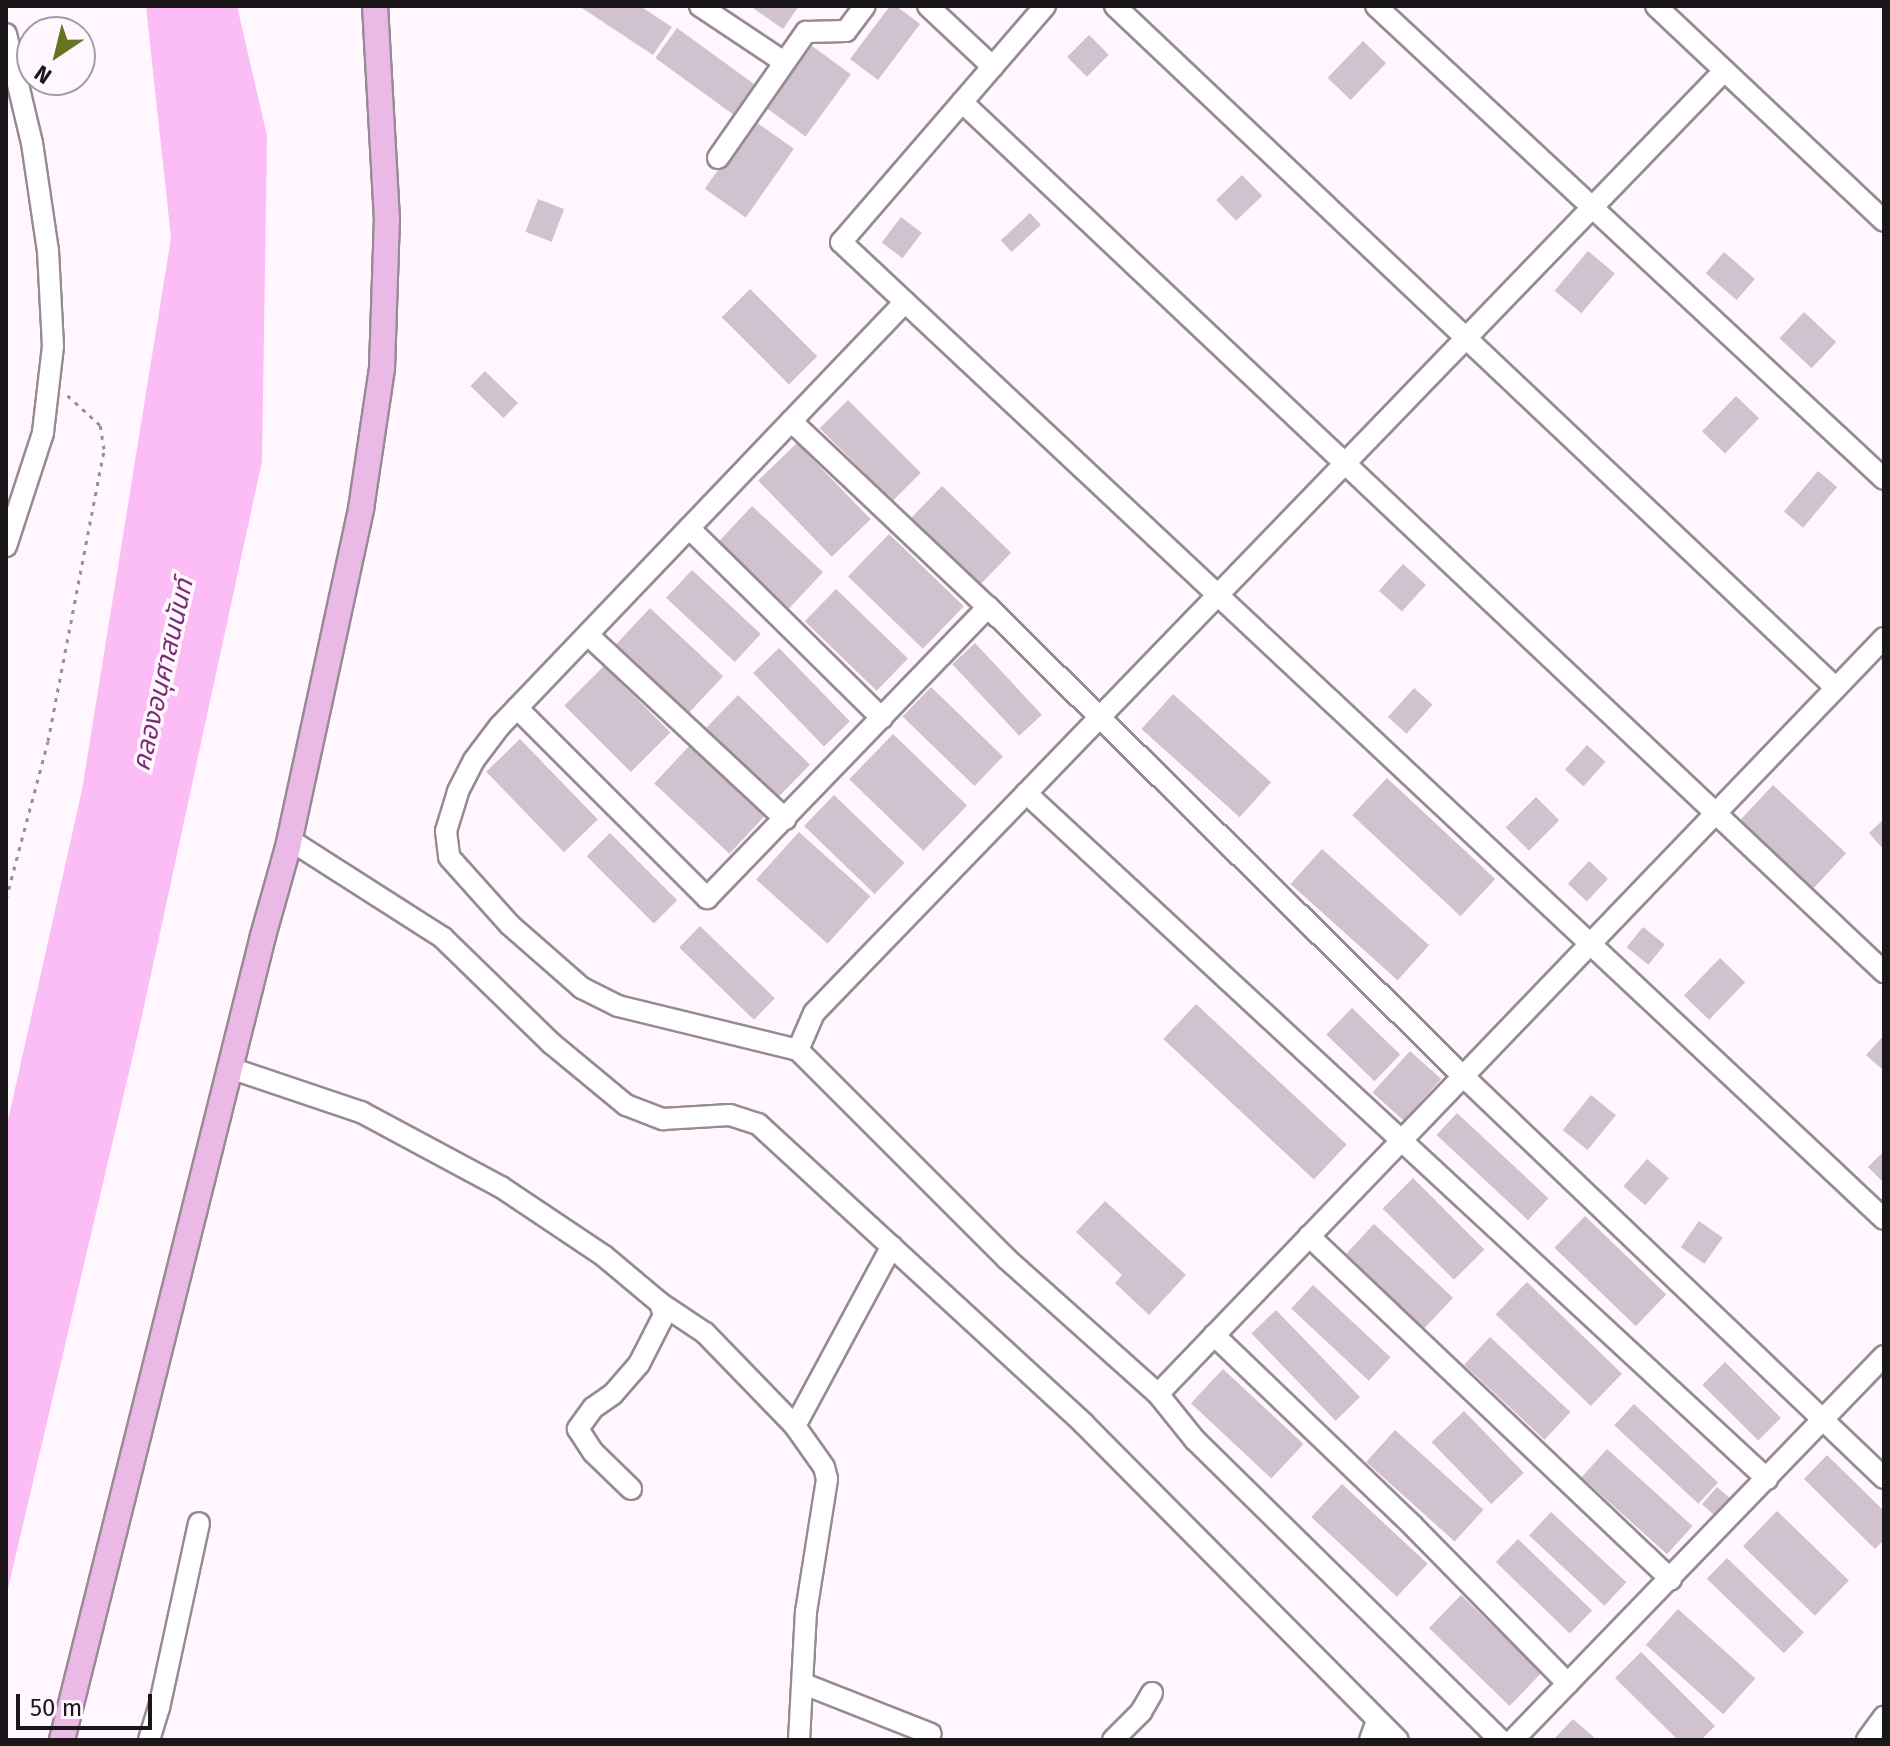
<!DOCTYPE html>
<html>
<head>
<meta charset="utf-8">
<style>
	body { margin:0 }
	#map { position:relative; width:1890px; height:1746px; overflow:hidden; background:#fff6fe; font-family:"Fira Sans","Noto Sans Thai",sans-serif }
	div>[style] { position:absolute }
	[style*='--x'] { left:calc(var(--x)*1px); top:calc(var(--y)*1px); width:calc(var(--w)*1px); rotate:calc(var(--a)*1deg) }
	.water>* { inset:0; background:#fcbcf6 }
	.building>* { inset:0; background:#d0c2ce; transform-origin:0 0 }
	.path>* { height:3px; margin-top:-1.5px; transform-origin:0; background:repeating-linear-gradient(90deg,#979096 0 4px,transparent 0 10px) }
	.roads { filter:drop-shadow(2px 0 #978a96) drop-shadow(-2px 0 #978a96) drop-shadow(0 2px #978a96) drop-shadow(0 -2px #978a96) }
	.minor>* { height:20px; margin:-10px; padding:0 10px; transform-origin:10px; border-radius:10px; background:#fff }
	.major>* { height:24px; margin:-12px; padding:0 12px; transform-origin:12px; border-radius:12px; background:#eab9e6 }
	span { translate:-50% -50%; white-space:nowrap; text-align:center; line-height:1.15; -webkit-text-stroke:7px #fff6fe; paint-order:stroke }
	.water-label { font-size:26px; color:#772f74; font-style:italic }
	.frame { position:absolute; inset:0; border:8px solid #1b161a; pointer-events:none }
	.north { position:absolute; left:16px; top:16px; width:80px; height:80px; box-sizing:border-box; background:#fff6fe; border:2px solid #a49ca3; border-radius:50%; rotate:215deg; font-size:22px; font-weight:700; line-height:32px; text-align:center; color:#1b161a }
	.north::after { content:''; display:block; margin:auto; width:28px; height:36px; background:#647421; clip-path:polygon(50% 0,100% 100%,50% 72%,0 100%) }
	.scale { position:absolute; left:16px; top:1694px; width:136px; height:36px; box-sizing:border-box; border:4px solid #1b161a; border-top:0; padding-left:10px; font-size:24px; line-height:28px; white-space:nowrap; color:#1b161a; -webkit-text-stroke:6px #fff6fe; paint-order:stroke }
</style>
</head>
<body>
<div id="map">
	<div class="water">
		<i style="clip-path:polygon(146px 6px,237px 6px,267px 136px,262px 461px,140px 1025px,6px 1597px,6px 1129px,82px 790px,171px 238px)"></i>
	</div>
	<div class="building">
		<i style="clip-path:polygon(579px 6px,640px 6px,672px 27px,653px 55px)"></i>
		<i style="clip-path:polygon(750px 6px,799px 6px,783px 29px)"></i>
		<i style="clip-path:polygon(890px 6px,896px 6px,920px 24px,878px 80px,850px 59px)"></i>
		<i style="left:677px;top:28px;width:96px;height:37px;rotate:36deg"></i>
		<i style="left:1089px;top:35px;width:28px;height:31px;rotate:45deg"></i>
		<i style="left:1363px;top:41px;width:32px;height:51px;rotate:44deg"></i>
		<i style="left:812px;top:46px;width:48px;height:77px;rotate:36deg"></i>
		<i style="left:753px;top:120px;width:50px;height:84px;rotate:35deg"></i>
		<i style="left:1242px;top:175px;width:29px;height:36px;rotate:46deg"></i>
		<i style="left:538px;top:199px;width:28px;height:35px;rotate:21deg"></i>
		<i style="left:1030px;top:213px;width:16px;height:40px;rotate:47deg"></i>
		<i style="left:901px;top:217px;width:26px;height:32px;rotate:37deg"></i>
		<i style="left:1588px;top:251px;width:35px;height:52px;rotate:40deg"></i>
		<i style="left:1724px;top:252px;width:41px;height:28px;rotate:41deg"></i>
		<i style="left:750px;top:289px;width:95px;height:40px;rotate:45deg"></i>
		<i style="left:1804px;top:312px;width:44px;height:36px;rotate:43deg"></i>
		<i style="left:485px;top:371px;width:46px;height:21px;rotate:44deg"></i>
		<i style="left:1736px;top:396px;width:32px;height:49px;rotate:44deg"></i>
		<i style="left:848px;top:400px;width:103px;height:40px;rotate:45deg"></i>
		<i style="left:797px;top:443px;width:106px;height:54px;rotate:46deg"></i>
		<i style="left:1818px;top:471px;width:25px;height:53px;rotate:40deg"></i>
		<i style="left:942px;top:486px;width:96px;height:44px;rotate:44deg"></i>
		<i style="left:752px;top:506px;width:97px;height:57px;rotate:43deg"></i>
		<i style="left:889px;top:534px;width:104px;height:59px;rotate:44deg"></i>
		<i style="left:1403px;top:564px;width:31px;height:36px;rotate:42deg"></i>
		<i style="left:692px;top:570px;width:94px;height:38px;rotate:43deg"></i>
		<i style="left:836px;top:589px;width:100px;height:45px;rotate:44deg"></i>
		<i style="left:650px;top:608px;width:100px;height:58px;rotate:43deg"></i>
		<i style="left:975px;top:643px;width:98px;height:31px;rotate:47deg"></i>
		<i style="left:779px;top:648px;width:102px;height:36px;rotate:46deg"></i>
		<i style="left:604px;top:666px;width:94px;height:56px;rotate:45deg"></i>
		<i style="left:931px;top:687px;width:100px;height:41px;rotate:44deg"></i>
		<i style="left:1414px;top:688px;width:25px;height:39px;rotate:42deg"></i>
		<i style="left:1173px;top:694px;width:132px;height:47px;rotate:42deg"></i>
		<i style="left:738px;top:695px;width:100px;height:46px;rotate:44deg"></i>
		<i style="left:893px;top:734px;width:103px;height:63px;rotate:44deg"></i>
		<i style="left:520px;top:739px;width:112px;height:47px;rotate:46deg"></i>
		<i style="left:691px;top:744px;width:103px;height:54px;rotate:43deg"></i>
		<i style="left:1587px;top:745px;width:25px;height:33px;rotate:42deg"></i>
		<i style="left:1387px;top:778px;width:148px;height:51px;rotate:43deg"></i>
		<i style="left:1773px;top:785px;width:100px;height:50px;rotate:43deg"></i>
		<i style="left:834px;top:795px;width:98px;height:43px;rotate:44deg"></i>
		<i style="left:1536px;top:797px;width:33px;height:43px;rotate:45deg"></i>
		<i style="clip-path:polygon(1884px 819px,1884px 850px,1869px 833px)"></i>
		<i style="left:799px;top:832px;width:96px;height:64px;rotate:42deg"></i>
		<i style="left:610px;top:833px;width:95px;height:33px;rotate:45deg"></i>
		<i style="left:1322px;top:849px;width:144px;height:47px;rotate:42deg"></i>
		<i style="left:1589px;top:861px;width:26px;height:31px;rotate:43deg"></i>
		<i style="left:700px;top:926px;width:104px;height:30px;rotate:44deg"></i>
		<i style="left:1643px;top:927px;width:28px;height:26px;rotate:39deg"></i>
		<i style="left:1720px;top:958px;width:35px;height:52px;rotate:44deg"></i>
		<i style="left:1196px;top:1004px;width:206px;height:48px;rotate:43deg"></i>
		<i style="left:1352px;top:1008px;width:67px;height:37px;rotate:44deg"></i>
		<i style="clip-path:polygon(1884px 1035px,1884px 1071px,1866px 1055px)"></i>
		<i style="left:1410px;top:1051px;width:42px;height:56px;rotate:42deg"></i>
		<i style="left:1591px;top:1095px;width:32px;height:45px;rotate:39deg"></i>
		<i style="left:1457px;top:1113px;width:125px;height:30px;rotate:43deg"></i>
		<i style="clip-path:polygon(1884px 1151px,1884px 1183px,1868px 1167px)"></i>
		<i style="left:1647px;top:1159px;width:29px;height:36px;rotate:41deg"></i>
		<i style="left:1413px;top:1178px;width:101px;height:43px;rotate:45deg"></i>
		<i style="clip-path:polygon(1105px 1201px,1186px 1275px,1149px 1315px,1115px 1283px,1122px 1275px,1076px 1232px)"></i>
		<i style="left:1585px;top:1216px;width:113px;height:44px;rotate:44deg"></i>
		<i style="left:1699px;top:1221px;width:29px;height:32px;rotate:35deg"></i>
		<i style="left:1374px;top:1224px;width:108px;height:42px;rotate:43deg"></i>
		<i style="left:1527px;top:1282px;width:132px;height:45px;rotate:44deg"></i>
		<i style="left:1313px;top:1285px;width:106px;height:32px;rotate:43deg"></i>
		<i style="left:1276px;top:1310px;width:121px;height:34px;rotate:46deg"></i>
		<i style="left:1490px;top:1337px;width:110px;height:38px;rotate:43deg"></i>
		<i style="left:1725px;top:1362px;width:79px;height:32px;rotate:45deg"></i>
		<i style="left:1223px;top:1369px;width:110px;height:47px;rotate:43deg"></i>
		<i style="left:1634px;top:1404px;width:115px;height:29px;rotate:43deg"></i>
		<i style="left:1464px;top:1411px;width:86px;height:45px;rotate:46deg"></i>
		<i style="left:1395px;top:1430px;width:119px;height:43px;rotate:42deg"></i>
		<i style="left:1607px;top:1449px;width:115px;height:38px;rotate:42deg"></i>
		<i style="clip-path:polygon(1827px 1455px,1884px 1511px,1884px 1540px,1875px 1549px,1804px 1479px)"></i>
		<i style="left:1342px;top:1484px;width:117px;height:45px;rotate:43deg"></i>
		<i style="left:1717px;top:1487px;width:18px;height:23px;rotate:41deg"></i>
		<i style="left:1777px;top:1511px;width:100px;height:49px;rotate:44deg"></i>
		<i style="left:1551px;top:1512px;width:103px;height:32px;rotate:43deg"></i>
		<i style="left:1518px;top:1539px;width:103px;height:32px;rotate:44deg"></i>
		<i style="left:1727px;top:1558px;width:107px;height:29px;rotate:44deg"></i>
		<i style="left:1461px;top:1595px;width:112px;height:46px;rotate:44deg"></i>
		<i style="left:1678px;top:1609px;width:104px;height:48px;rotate:42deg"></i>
		<i style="clip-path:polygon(1641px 1652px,1715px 1726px,1701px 1740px,1678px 1740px,1615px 1678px)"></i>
		<i style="clip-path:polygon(1573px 1719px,1597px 1740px,1553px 1740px)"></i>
	</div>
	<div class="path">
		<i style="--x:6;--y:899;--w:163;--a:-75.1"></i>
		<i style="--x:48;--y:741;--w:297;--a:-79.1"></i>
		<i style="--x:104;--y:449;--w:24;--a:-99"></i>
		<i style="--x:100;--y:425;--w:47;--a:-137.6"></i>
	</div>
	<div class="roads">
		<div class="minor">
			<i style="--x:700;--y:6;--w:101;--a:33.7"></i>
			<i style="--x:928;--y:6;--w:89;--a:43.2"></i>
			<i style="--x:1045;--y:6;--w:312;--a:130.8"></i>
			<i style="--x:841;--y:242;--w:1429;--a:43.13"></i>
			<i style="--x:1115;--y:6;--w:992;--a:43.41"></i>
			<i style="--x:1376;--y:6;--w:694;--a:42.96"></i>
			<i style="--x:1656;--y:6;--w:313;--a:43.3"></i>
			<i style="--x:6;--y:34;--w:112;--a:76.6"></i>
			<i style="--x:32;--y:143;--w:109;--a:81.6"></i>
			<i style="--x:48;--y:251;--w:95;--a:87"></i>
			<i style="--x:53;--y:346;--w:88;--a:96.6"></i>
			<i style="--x:43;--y:433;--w:119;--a:108.1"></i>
			<i style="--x:962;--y:102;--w:1268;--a:43.34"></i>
			<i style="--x:718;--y:158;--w:154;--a:-55.1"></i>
			<i style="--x:806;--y:32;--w:40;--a:-1.4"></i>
			<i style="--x:846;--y:31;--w:31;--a:-53"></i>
			<i style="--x:905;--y:302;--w:588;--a:133.69"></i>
			<i style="--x:499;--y:727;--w:41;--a:127.1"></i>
			<i style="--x:474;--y:760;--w:36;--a:117"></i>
			<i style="--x:458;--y:792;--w:41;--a:107.1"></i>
			<i style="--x:446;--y:831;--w:26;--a:83"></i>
			<i style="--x:449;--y:857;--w:91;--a:48.1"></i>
			<i style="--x:510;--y:925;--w:96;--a:41.2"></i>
			<i style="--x:582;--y:988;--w:40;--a:26.6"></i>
			<i style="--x:618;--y:1006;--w:185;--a:13.7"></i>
			<i style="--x:798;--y:1050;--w:296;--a:45"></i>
			<i style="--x:1007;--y:1259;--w:203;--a:41.8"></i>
			<i style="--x:1158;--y:1394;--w:59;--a:51.2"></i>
			<i style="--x:1195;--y:1440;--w:428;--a:44.5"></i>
			<i style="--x:791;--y:421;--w:271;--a:43.4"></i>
			<i style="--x:988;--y:607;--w:668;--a:44.64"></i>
			<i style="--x:1463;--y:1076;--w:582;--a:43.68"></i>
			<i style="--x:689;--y:528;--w:271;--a:44.6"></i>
			<i style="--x:588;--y:635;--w:270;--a:43"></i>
			<i style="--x:517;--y:708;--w:269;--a:45"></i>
			<i style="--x:707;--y:898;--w:405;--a:-46"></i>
			<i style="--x:1026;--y:793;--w:1010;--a:42.79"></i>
			<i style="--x:290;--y:840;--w:182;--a:32.6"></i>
			<i style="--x:443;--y:938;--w:151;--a:44.2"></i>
			<i style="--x:551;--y:1043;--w:97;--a:39.6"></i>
			<i style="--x:626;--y:1105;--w:40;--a:21"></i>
			<i style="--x:663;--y:1119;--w:67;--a:-3.4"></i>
			<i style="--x:730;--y:1115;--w:29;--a:18"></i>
			<i style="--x:758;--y:1124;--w:442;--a:42.6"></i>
			<i style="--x:1083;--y:1423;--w:447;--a:45.2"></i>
			<i style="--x:798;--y:1050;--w:40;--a:-66.6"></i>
			<i style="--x:814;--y:1013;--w:1310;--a:-45.99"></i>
			<i style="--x:230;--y:1068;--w:138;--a:18.6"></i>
			<i style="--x:361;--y:1112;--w:159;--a:28.2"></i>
			<i style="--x:501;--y:1187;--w:124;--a:33.8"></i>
			<i style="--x:604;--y:1256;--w:73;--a:40"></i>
			<i style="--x:660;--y:1303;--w:13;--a:72"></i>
			<i style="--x:664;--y:1315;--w:55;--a:117"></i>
			<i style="--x:639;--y:1364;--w:40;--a:131"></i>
			<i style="--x:613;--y:1394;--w:24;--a:145"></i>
			<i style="--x:593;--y:1408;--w:26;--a:126"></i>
			<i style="--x:578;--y:1429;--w:27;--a:57"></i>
			<i style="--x:593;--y:1452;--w:53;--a:44.2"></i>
			<i style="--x:1309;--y:1236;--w:499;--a:43.5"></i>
			<i style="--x:660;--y:1303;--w:54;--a:33.7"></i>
			<i style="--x:705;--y:1333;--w:129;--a:45.9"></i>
			<i style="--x:1214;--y:1335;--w:276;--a:43.8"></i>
			<i style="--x:1413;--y:1526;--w:221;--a:45.5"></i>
			<i style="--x:1158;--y:1394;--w:1048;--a:-46.16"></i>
			<i style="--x:804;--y:1684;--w:136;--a:21.5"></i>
			<i style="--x:149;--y:1740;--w:34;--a:-73"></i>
			<i style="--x:159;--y:1708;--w:189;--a:-77.8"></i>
			<i style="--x:799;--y:1740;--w:128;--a:-86.9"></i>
			<i style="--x:806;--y:1612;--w:135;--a:-81"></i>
			<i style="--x:827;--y:1479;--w:12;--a:-104"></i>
			<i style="--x:824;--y:1467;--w:50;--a:-125.3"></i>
			<i style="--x:795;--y:1426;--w:204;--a:-61.7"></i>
			<i style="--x:1113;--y:1740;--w:40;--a:-45"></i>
			<i style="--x:1141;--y:1712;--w:22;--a:-60"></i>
			<i style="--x:1370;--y:1740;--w:20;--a:-70"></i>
			<i style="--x:1513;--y:1740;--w:534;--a:-45.99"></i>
			<i style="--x:1867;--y:1740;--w:29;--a:-54"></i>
		</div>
		<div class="major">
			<i style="--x:62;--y:1740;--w:829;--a:-75.96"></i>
			<i style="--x:263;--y:936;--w:92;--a:-74.3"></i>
			<i style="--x:288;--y:847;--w:346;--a:-77.8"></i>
			<i style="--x:361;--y:509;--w:143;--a:-81.5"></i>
			<i style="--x:382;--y:368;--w:148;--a:-88.1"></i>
			<i style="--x:387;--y:220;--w:214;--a:-93.2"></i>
		</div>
	</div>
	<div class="water-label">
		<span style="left:163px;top:675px;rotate:-77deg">คลองอนุศาสนนันท์</span>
	</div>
	<div class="frame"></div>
	<div class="north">N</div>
	<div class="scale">50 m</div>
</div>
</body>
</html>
